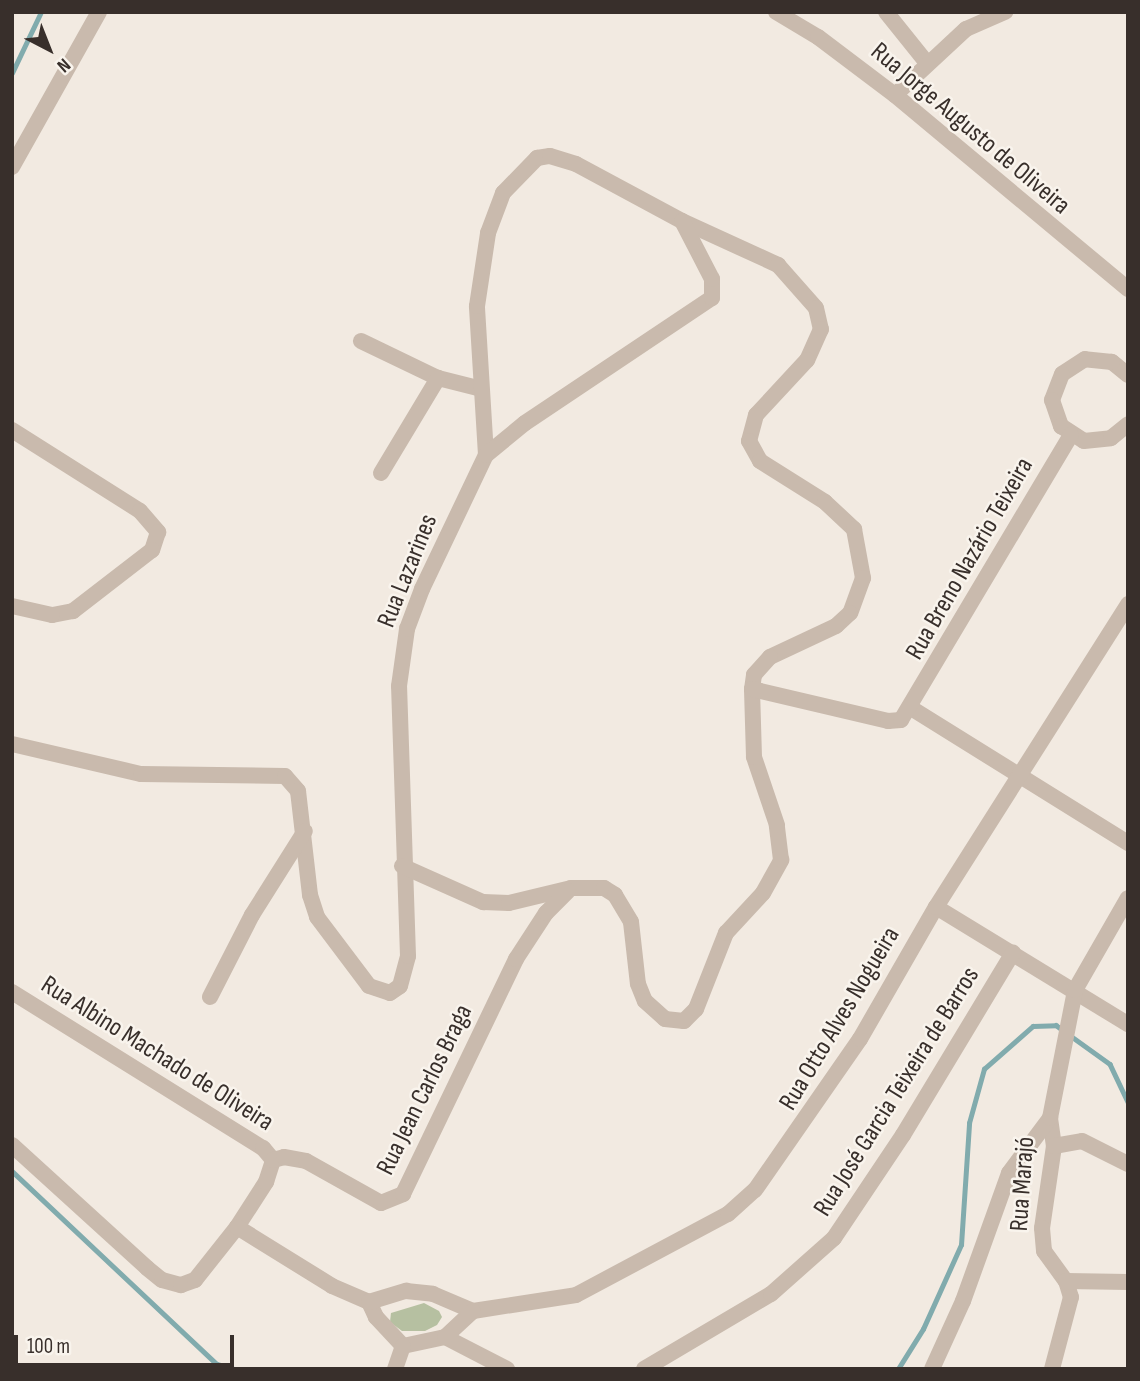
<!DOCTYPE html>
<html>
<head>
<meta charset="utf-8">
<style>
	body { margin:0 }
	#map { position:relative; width:1140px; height:1381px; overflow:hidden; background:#f2eae1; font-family:"Sofia Sans Condensed",sans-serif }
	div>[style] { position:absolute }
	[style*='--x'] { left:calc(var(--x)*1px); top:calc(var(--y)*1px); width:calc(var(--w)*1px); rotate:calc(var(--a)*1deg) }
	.green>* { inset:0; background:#b6c0a1 }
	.stream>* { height:4.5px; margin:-2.25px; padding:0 2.25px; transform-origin:2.25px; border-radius:2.25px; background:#81abad }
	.minor>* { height:16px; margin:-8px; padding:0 8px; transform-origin:8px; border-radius:8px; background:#c9baad }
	span { translate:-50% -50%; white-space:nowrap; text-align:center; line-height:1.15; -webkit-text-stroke:5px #f9f4ed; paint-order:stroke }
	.street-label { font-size:26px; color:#382f2b }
	.frame { position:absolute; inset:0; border:14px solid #382f2b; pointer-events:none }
	.north { position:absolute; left:14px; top:14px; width:70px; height:70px; -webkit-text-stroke:5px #f9f4ed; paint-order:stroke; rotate:138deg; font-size:19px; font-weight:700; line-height:28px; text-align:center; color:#382f2b }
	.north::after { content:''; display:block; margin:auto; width:24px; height:32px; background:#382f2b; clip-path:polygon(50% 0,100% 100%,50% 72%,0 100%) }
	.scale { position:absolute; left:14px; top:1335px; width:220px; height:32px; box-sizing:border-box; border:4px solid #382f2b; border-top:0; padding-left:9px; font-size:21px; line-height:24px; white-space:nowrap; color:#382f2b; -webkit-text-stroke:5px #f9f4ed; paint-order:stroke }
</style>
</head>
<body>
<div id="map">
	<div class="green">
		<i style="clip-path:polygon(424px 1303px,439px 1311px,442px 1317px,437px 1325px,425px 1331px,402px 1331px,390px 1322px,391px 1313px)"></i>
	</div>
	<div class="stream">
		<i style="--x:12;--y:73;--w:68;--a:-64.6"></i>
		<i style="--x:1071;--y:1036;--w:48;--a:35.7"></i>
		<i style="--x:1110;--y:1064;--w:42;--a:64.7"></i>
		<i style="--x:12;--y:1171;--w:282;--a:43.3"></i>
		<i style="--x:217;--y:1364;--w:19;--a:16"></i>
		<i style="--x:898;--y:1369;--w:47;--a:-58"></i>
		<i style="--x:923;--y:1329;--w:92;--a:-65.7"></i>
		<i style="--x:961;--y:1245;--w:122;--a:-86.2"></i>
		<i style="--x:969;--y:1123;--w:56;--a:-74.5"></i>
		<i style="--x:984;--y:1069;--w:65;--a:-41.3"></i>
		<i style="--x:1033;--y:1026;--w:23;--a:-2"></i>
		<i style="--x:1056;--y:1025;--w:10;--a:37"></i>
	</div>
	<div class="minor">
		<i style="--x:776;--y:12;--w:49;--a:30.8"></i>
		<i style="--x:818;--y:37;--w:96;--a:37"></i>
		<i style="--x:895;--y:95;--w:303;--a:39.8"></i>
		<i style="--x:886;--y:12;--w:65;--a:51.2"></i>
		<i style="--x:895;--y:95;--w:97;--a:-42.9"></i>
		<i style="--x:966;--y:29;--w:43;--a:-23.6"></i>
		<i style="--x:12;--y:167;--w:178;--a:-60.7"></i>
		<i style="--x:361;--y:341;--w:85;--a:25.7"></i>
		<i style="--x:438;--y:378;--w:44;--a:14.3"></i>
		<i style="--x:1128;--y:375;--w:21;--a:-141"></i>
		<i style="--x:1112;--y:362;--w:27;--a:-174"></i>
		<i style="--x:1085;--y:359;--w:27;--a:147"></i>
		<i style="--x:1062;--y:374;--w:28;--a:111"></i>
		<i style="--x:1052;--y:400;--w:28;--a:71"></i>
		<i style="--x:1061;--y:426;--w:27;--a:33"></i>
		<i style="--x:1084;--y:441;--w:27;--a:-6"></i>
		<i style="--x:1111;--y:438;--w:22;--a:-39"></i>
		<i style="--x:12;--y:430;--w:151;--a:32.3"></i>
		<i style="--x:140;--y:511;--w:28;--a:49"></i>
		<i style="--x:158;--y:532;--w:19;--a:108"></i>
		<i style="--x:152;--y:550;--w:100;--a:142.3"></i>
		<i style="--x:73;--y:611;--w:21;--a:169"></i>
		<i style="--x:52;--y:615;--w:41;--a:-167.3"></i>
		<i style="--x:486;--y:455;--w:149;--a:-93.5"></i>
		<i style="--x:477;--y:306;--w:74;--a:-81.4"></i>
		<i style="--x:488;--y:233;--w:43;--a:-69.4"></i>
		<i style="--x:503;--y:193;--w:49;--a:-45.8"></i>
		<i style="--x:537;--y:158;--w:13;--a:-9"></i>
		<i style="--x:550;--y:156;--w:27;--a:17"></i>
		<i style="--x:576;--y:164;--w:120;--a:28.3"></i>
		<i style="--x:682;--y:221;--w:106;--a:24.6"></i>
		<i style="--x:778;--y:265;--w:57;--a:48.5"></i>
		<i style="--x:816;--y:308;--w:22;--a:77"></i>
		<i style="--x:821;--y:329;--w:34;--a:114"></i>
		<i style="--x:807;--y:360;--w:75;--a:132.8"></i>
		<i style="--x:756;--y:415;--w:27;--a:105"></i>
		<i style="--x:749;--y:441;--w:23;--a:61"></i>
		<i style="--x:760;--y:461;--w:77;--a:32.2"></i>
		<i style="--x:825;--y:502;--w:40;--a:43"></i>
		<i style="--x:854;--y:529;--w:50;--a:79.6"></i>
		<i style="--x:863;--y:578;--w:37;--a:110"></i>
		<i style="--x:850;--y:613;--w:19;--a:137"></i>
		<i style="--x:836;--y:626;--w:73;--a:154.8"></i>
		<i style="--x:770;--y:657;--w:24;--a:132"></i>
		<i style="--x:754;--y:675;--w:14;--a:98"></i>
		<i style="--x:381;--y:473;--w:111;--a:-59"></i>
		<i style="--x:911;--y:708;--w:256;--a:31.9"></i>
		<i style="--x:12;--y:744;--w:132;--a:13.1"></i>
		<i style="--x:141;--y:774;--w:144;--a:0.8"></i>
		<i style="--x:285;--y:776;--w:20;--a:49"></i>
		<i style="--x:298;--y:791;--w:105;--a:83.4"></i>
		<i style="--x:310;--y:895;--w:23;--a:72"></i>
		<i style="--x:317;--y:917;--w:86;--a:53"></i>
		<i style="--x:369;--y:986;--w:22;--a:18"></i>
		<i style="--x:390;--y:993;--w:12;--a:-35"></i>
		<i style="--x:400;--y:986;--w:31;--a:-75"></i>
		<i style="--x:408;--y:956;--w:270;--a:-91.9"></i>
		<i style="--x:399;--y:686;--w:58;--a:-82"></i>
		<i style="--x:407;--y:629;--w:43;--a:-69.4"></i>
		<i style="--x:422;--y:589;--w:148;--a:-64.5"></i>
		<i style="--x:486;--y:455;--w:50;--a:-39.4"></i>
		<i style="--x:525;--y:423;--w:225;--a:-33.8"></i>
		<i style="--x:712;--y:298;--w:19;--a:-90"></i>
		<i style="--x:712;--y:279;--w:65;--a:-117.3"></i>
		<i style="--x:402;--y:866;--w:89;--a:24"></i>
		<i style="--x:483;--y:902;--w:26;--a:2"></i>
		<i style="--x:509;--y:903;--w:64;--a:-13.6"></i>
		<i style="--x:571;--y:888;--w:33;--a:0"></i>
		<i style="--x:604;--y:888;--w:13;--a:32"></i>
		<i style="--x:615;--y:895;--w:31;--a:59"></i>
		<i style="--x:631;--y:922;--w:62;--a:83.6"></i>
		<i style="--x:638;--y:984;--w:18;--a:68"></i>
		<i style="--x:645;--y:1001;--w:27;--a:42"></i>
		<i style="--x:665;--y:1019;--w:19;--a:6"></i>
		<i style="--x:684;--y:1021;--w:17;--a:-45"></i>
		<i style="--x:696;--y:1009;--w:82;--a:-68.5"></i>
		<i style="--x:726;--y:933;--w:54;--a:-47.2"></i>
		<i style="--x:763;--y:893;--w:38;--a:-61"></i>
		<i style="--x:781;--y:860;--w:35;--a:-97"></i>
		<i style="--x:777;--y:825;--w:72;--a:-108.7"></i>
		<i style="--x:754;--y:757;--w:68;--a:-91.7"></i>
		<i style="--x:752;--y:689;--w:140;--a:13.2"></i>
		<i style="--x:888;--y:721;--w:13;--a:-4"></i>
		<i style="--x:901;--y:720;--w:332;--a:-59.2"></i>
		<i style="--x:936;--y:907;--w:225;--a:31.4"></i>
		<i style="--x:12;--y:992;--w:296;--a:31.9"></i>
		<i style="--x:263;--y:1148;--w:16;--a:50"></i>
		<i style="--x:210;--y:997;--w:92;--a:-62.9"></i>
		<i style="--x:252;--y:915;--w:99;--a:-57.8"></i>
		<i style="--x:1050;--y:1118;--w:28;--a:82"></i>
		<i style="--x:1054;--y:1146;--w:83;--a:98.3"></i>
		<i style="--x:1042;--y:1228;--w:23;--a:85"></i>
		<i style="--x:1044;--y:1251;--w:37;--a:54"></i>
		<i style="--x:1066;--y:1281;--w:17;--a:73"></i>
		<i style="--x:1071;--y:1297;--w:74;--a:104.8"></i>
		<i style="--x:12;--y:1145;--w:183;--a:42.3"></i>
		<i style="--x:147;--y:1268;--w:19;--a:39"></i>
		<i style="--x:162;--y:1280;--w:20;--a:15"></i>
		<i style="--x:181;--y:1285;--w:15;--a:-20"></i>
		<i style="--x:195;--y:1280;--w:68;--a:-51.6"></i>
		<i style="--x:237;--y:1227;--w:54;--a:-57.2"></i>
		<i style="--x:266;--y:1182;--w:23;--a:-72"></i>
		<i style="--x:1054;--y:1146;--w:28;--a:-10"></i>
		<i style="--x:1082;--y:1141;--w:51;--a:26.6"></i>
		<i style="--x:273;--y:1160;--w:11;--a:-15"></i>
		<i style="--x:284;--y:1157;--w:22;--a:10"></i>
		<i style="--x:306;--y:1161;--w:86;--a:29.2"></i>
		<i style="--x:381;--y:1203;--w:24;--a:-22"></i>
		<i style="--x:403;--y:1194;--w:261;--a:-64.3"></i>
		<i style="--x:516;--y:959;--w:55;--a:-56.9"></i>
		<i style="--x:546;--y:913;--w:31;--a:-45"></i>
		<i style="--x:237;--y:1227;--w:112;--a:31.8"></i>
		<i style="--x:332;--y:1286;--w:40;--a:23.4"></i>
		<i style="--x:1066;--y:1281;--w:62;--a:0.9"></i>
		<i style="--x:473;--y:1311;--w:104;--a:-8.8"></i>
		<i style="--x:576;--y:1295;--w:172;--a:-28.1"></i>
		<i style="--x:728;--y:1214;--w:36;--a:-42"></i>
		<i style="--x:755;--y:1190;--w:184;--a:-55.2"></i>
		<i style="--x:860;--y:1039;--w:152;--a:-60.1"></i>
		<i style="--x:936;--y:907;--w:359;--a:-57.6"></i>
		<i style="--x:445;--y:1337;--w:70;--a:27.3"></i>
		<i style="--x:403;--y:1346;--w:40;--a:-133"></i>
		<i style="--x:376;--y:1317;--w:17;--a:-115"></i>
		<i style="--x:369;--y:1302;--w:39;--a:-17"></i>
		<i style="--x:406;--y:1291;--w:27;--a:6"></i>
		<i style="--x:433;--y:1294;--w:43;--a:23"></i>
		<i style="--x:403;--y:1346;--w:43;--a:-12.1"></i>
		<i style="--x:445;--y:1337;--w:38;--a:-43"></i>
		<i style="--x:395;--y:1369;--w:24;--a:-71"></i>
		<i style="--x:644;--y:1369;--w:147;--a:-30.6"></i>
		<i style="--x:771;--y:1294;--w:84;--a:-41.6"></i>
		<i style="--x:834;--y:1238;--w:124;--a:-56.2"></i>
		<i style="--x:903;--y:1135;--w:213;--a:-58.9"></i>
		<i style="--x:932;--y:1369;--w:75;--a:-65.5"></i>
		<i style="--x:963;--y:1301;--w:136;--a:-70.2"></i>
		<i style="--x:1009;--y:1173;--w:69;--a:-53.3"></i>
		<i style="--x:1050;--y:1118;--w:130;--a:-78.9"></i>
		<i style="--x:1075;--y:990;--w:106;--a:-60.1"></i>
	</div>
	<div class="street-label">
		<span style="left:970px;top:129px;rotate:40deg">Rua Jorge Augusto de Oliveira</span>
		<span style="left:970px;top:559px;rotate:-60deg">Rua Breno Nazário Teixeira</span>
		<span style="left:408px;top:571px;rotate:-68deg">Rua Lazarines</span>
		<span style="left:840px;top:1019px;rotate:-59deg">Rua Otto Alves Nogueira</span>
		<span style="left:157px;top:1054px;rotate:32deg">Rua Albino Machado de Oliveira</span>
		<span style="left:425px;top:1090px;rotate:-64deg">Rua Jean Carlos Braga</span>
		<span style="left:897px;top:1092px;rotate:-58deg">Rua José Garcia Teixeira de Barros</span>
		<span style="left:1023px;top:1184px;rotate:-86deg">Rua Marajó</span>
	</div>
	<div class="frame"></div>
	<div class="north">N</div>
	<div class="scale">100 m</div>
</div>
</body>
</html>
